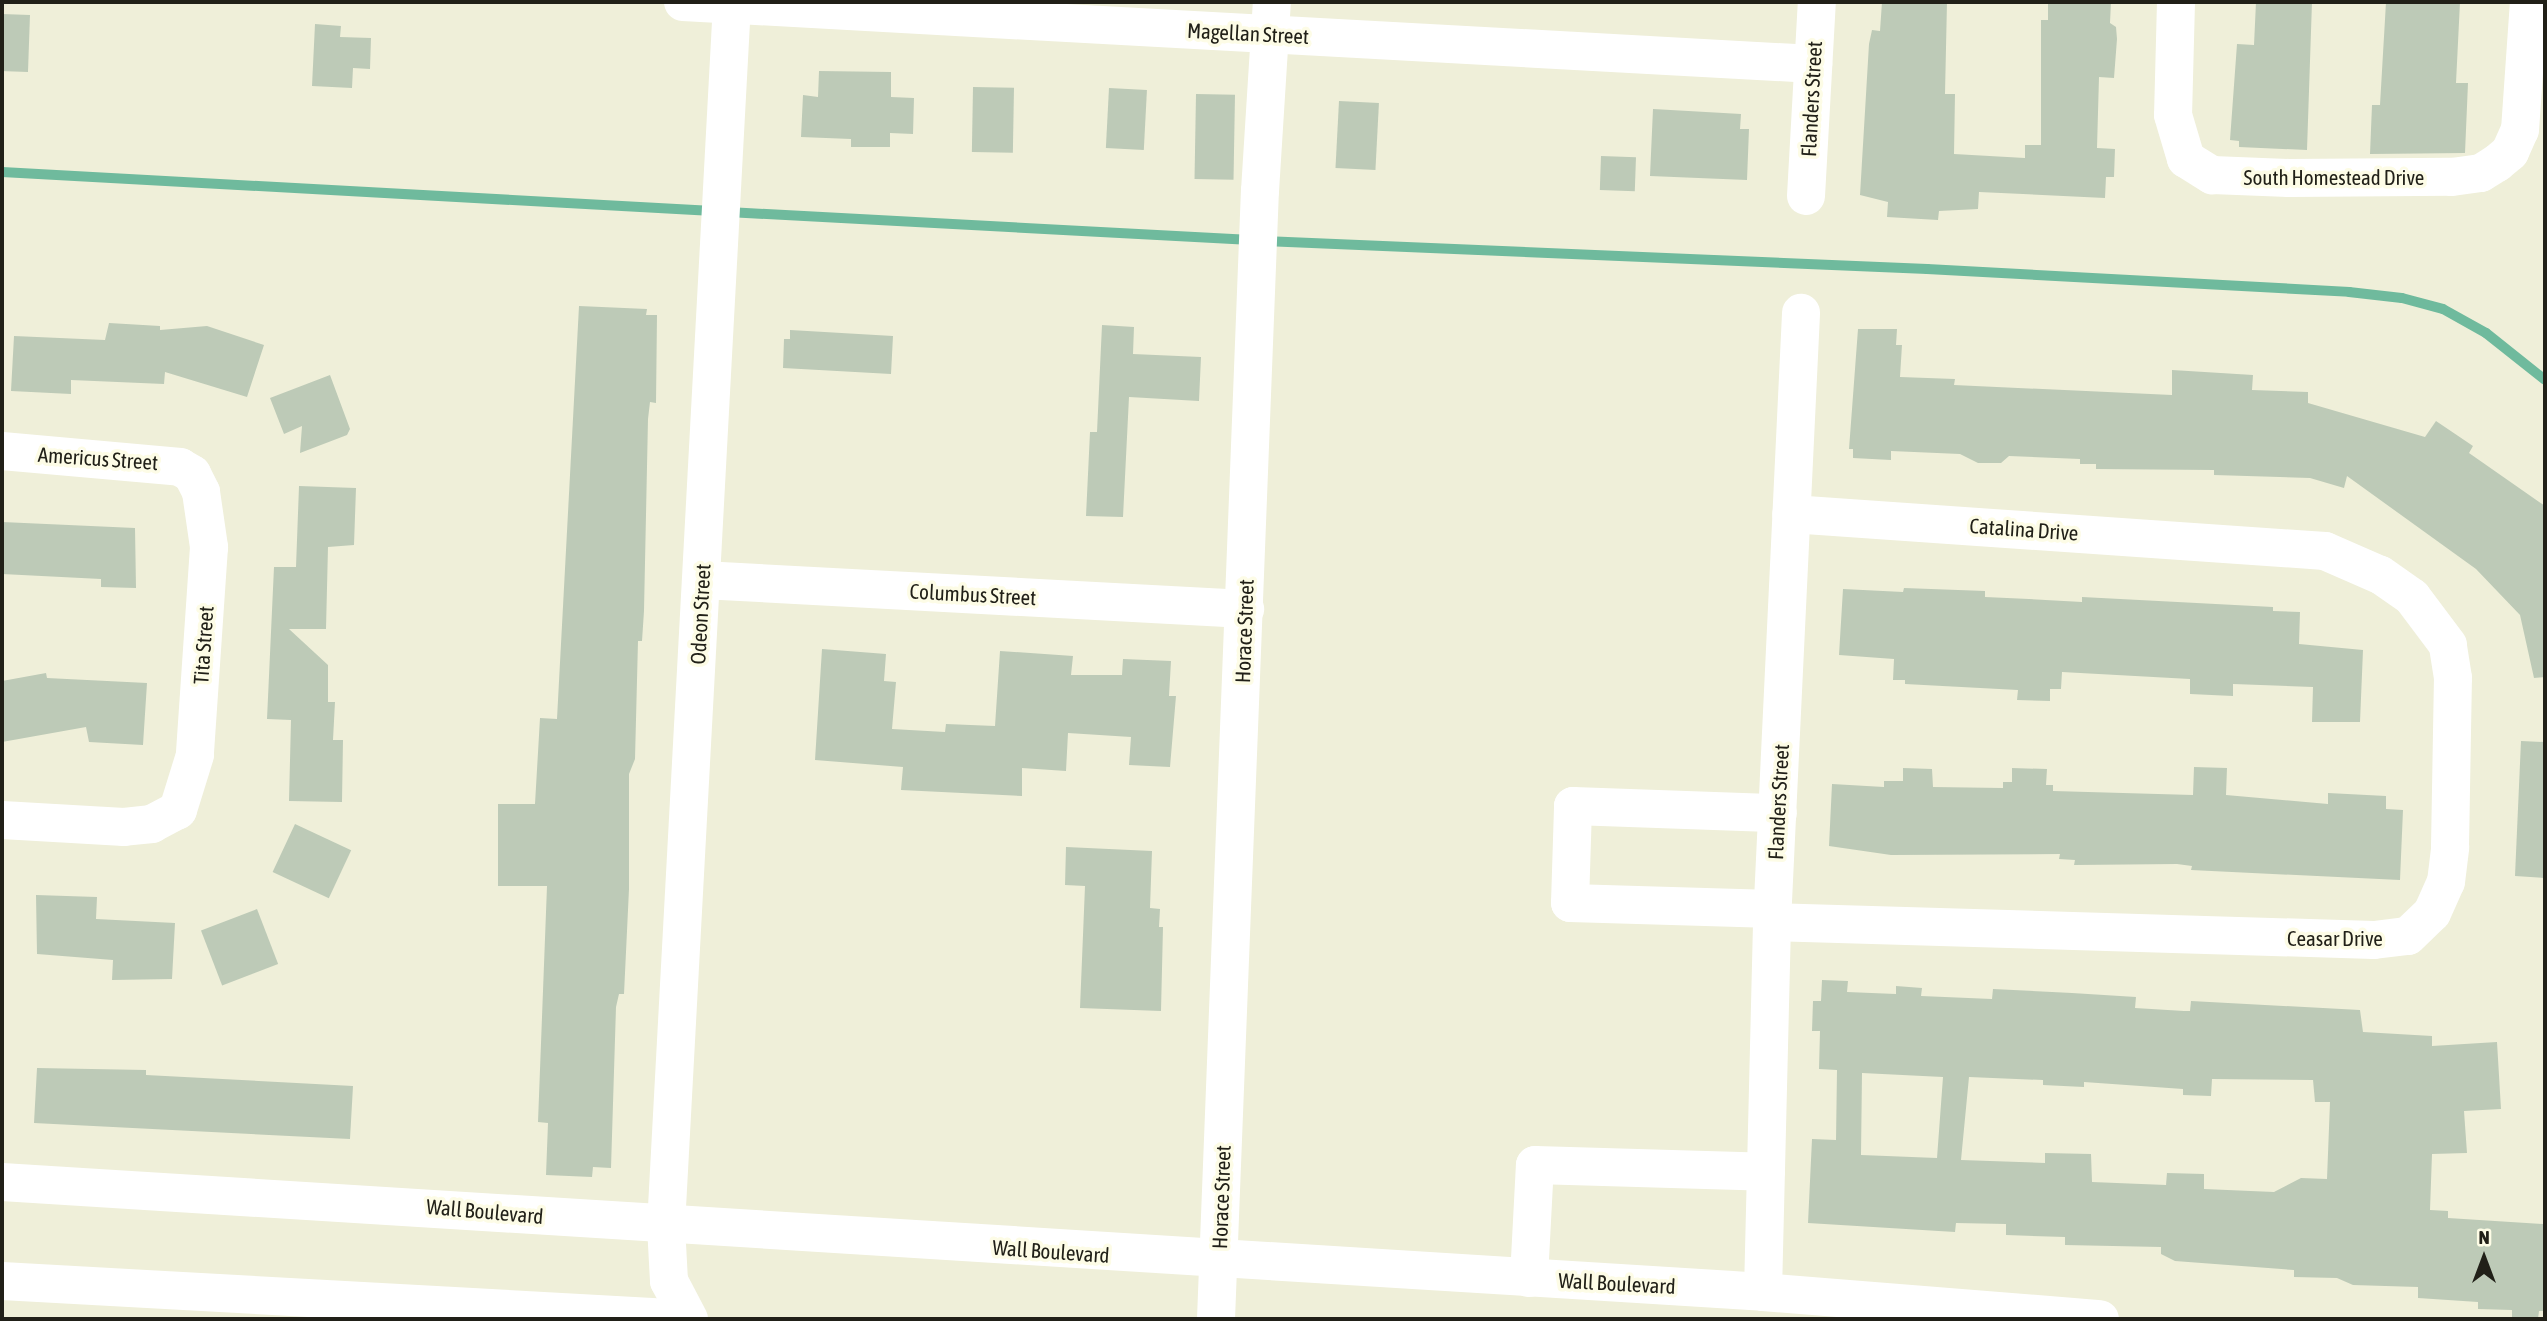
<!DOCTYPE html>
<html>
<head>
<meta charset="utf-8">
<style>
	body { margin:0 }
	#map { position:relative; width:2547px; height:1321px; overflow:hidden; background:#efefd9; font-family:"Asap Condensed",sans-serif }
	div>[style] { position:absolute }
	[style*='--x'] { left:calc(var(--x)*1px); top:calc(var(--y)*1px); width:calc(var(--w)*1px); rotate:calc(var(--a)*1deg) }
	.stream>* { height:10px; margin:-5px; padding:0 5px; transform-origin:5px; border-radius:5px; background:#6fba9d }
	.building>* { inset:0; background:#bdcab7; transform-origin:0 0 }
	.minor>* { height:38px; margin:-19px; padding:0 19px; transform-origin:19px; border-radius:19px; background:#fff }
	span { translate:-50% -50%; white-space:nowrap; text-align:center; line-height:1.15; -webkit-text-stroke:7px #fdfce6; paint-order:stroke }
	.street-label { font-size:21px; color:#212018 }
	.frame { position:absolute; inset:0; border:4px solid #212018; pointer-events:none }
	.north { position:absolute; left:2449px; top:1223px; width:70px; height:70px; -webkit-text-stroke:5px #fdfce6; paint-order:stroke; rotate:0deg; font-size:19px; font-weight:700; line-height:28px; text-align:center; color:#212018 }
	.north::after { content:''; display:block; margin:auto; width:24px; height:32px; background:#212018; clip-path:polygon(50% 0,100% 100%,50% 72%,0 100%) }
</style>
</head>
<body>
<div id="map">
	<div class="stream">
		<i style="--x:2;--y:172;--w:712;--a:3.14"></i>
		<i style="--x:728;--y:212;--w:524;--a:3.06"></i>
		<i style="--x:1266;--y:241;--w:662;--a:2.43"></i>
		<i style="--x:1927;--y:269;--w:423;--a:3.1"></i>
		<i style="--x:2349;--y:292;--w:53;--a:6.5"></i>
		<i style="--x:2402;--y:298;--w:42;--a:15"></i>
		<i style="--x:2443;--y:309;--w:49;--a:29.2"></i>
		<i style="--x:2486;--y:333;--w:75;--a:38.5"></i>
	</div>
	<div class="building">
		<i style="clip-path:polygon(1882px 2px,1947px 2px,1945px 94px,1955px 94px,1954px 154px,2025px 158px,2025px 145px,2041px 145px,2041px 20px,2048px 20px,2048px 2px,2111px 2px,2110px 23px,2116px 27px,2117px 39px,2114px 78px,2099px 77px,2097px 148px,2115px 149px,2114px 177px,2106px 177px,2105px 198px,1979px 192px,1978px 209px,1939px 211px,1938px 220px,1887px 217px,1888px 202px,1860px 195px,1869px 44px,1872px 30px,1880px 31px)"></i>
		<i style="clip-path:polygon(2256px 2px,2312px 2px,2307px 150px,2239px 147px,2239px 141px,2230px 140px,2237px 44px,2254px 45px)"></i>
		<i style="clip-path:polygon(2386px 2px,2460px 2px,2456px 83px,2468px 83px,2465px 153px,2370px 154px,2372px 105px,2380px 105px)"></i>
		<i style="left:2px;top:14px;width:28px;height:57px;rotate:2deg"></i>
		<i style="clip-path:polygon(315px 24px,341px 26px,340px 37px,371px 38px,370px 69px,353px 68px,352px 88px,312px 86px)"></i>
		<i style="clip-path:polygon(819px 71px,891px 72px,891px 97px,914px 98px,913px 134px,890px 133px,890px 147px,851px 147px,851px 139px,801px 137px,803px 95px,818px 97px)"></i>
		<i style="left:973px;top:87px;width:41px;height:65px;rotate:1deg"></i>
		<i style="left:1109px;top:88px;width:38px;height:60px;rotate:3deg"></i>
		<i style="left:1196px;top:94px;width:39px;height:85px;rotate:1deg"></i>
		<i style="left:1339px;top:101px;width:40px;height:67px;rotate:3deg"></i>
		<i style="clip-path:polygon(1653px 109px,1741px 114px,1740px 129px,1749px 129px,1747px 180px,1650px 176px)"></i>
		<i style="left:1601px;top:156px;width:35px;height:34px;rotate:2deg"></i>
		<i style="clip-path:polygon(579px 306px,647px 309px,646px 315px,657px 315px,656px 403px,650px 402px,648px 419px,644px 611px,642px 641px,638px 641px,635px 759px,629px 774px,629px 889px,624px 994px,619px 994px,616px 1007px,611px 1168px,593px 1167px,592px 1177px,546px 1175px,548px 1123px,538px 1122px,547px 886px,498px 886px,498px 804px,535px 804px,540px 718px,557px 719px)"></i>
		<i style="clip-path:polygon(109px 323px,160px 326px,160px 330px,207px 326px,264px 345px,247px 397px,165px 372px,164px 384px,71px 380px,71px 394px,11px 391px,14px 336px,105px 340px)"></i>
		<i style="clip-path:polygon(1102px 325px,1134px 327px,1133px 354px,1201px 357px,1199px 401px,1129px 397px,1123px 517px,1086px 516px,1090px 432px,1097px 432px)"></i>
		<i style="clip-path:polygon(1858px 329px,1897px 329px,1896px 345px,1902px 345px,1900px 377px,1955px 379px,1954px 385px,2172px 395px,2172px 370px,2253px 375px,2252px 390px,2308px 392px,2308px 403px,2425px 437px,2436px 421px,2473px 446px,2469px 453px,2545px 506px,2545px 677px,2534px 678px,2520px 615px,2476px 569px,2347px 476px,2344px 488px,2310px 478px,2214px 475px,2214px 470px,2096px 469px,2096px 464px,2080px 464px,2080px 459px,2009px 456px,2001px 463px,1978px 463px,1960px 454px,1891px 451px,1891px 460px,1853px 458px,1853px 449px,1849px 449px)"></i>
		<i style="clip-path:polygon(790px 330px,893px 336px,891px 374px,783px 368px,784px 339px,790px 339px)"></i>
		<i style="clip-path:polygon(330px 375px,350px 429px,347px 435px,300px 453px,302px 426px,284px 434px,270px 398px)"></i>
		<i style="clip-path:polygon(299px 486px,356px 488px,354px 545px,328px 547px,326px 629px,289px 629px,328px 665px,328px 702px,335px 702px,333px 740px,343px 740px,342px 802px,289px 801px,291px 720px,267px 719px,274px 567px,296px 567px)"></i>
		<i style="clip-path:polygon(2px 522px,135px 528px,136px 588px,101px 587px,101px 579px,2px 574px)"></i>
		<i style="clip-path:polygon(1904px 588px,1985px 591px,1985px 597px,2029px 599px,2082px 602px,2082px 597px,2273px 607px,2273px 611px,2300px 612px,2299px 644px,2363px 650px,2360px 722px,2312px 722px,2313px 687px,2233px 684px,2233px 696px,2190px 694px,2190px 679px,2062px 672px,2061px 689px,2050px 689px,2050px 701px,2017px 700px,2018px 690px,1905px 684px,1905px 680px,1893px 680px,1894px 659px,1839px 655px,1843px 589px,1903px 592px)"></i>
		<i style="clip-path:polygon(822px 649px,886px 654px,884px 681px,896px 682px,892px 729px,945px 732px,946px 724px,995px 726px,1000px 651px,1073px 656px,1071px 675px,1122px 675px,1123px 659px,1171px 661px,1169px 696px,1176px 696px,1170px 767px,1129px 765px,1131px 737px,1068px 733px,1066px 771px,1022px 768px,1022px 796px,901px 790px,903px 767px,815px 760px)"></i>
		<i style="clip-path:polygon(46px 673px,47px 678px,147px 683px,143px 745px,89px 742px,86px 727px,2px 742px,2px 681px)"></i>
		<i style="clip-path:polygon(2521px 741px,2545px 742px,2545px 878px,2515px 876px)"></i>
		<i style="clip-path:polygon(2194px 767px,2227px 768px,2226px 795px,2328px 804px,2328px 793px,2386px 796px,2386px 809px,2403px 810px,2400px 880px,2191px 870px,2192px 866px,2177px 864px,2074px 865px,2075px 860px,2059px 859px,2060px 854px,1891px 855px,1829px 846px,1832px 784px,1884px 787px,1884px 781px,1903px 781px,1903px 768px,1932px 769px,1933px 787px,2003px 788px,2003px 782px,2012px 782px,2012px 768px,2047px 769px,2046px 785px,2053px 785px,2053px 791px,2193px 795px)"></i>
		<i style="left:295px;top:824px;width:62px;height:53px;rotate:25deg"></i>
		<i style="clip-path:polygon(1066px 847px,1152px 851px,1150px 908px,1160px 909px,1159px 927px,1163px 927px,1161px 1011px,1080px 1008px,1085px 886px,1065px 885px)"></i>
		<i style="clip-path:polygon(36px 895px,97px 897px,96px 919px,175px 923px,172px 979px,112px 980px,113px 960px,37px 954px)"></i>
		<i style="left:257px;top:909px;width:59px;height:60px;rotate:69deg"></i>
		<i style="clip-path:polygon(evenodd,1822px 980px,1848px 981px,1847px 992px,1896px 994px,1896px 986px,1922px 988px,1921px 996px,1992px 999px,1993px 989px,2072px 993px,2136px 997px,2135px 1008px,2184px 1011px,2190px 1011px,2191px 1001px,2360px 1010px,2363px 1032px,2432px 1036px,2432px 1046px,2497px 1042px,2501px 1109px,2464px 1111px,2467px 1153px,2432px 1154px,2430px 1210px,2448px 1211px,2448px 1218px,2543px 1224px,2545px 1311px,2539px 1311px,2538px 1319px,2512px 1318px,2512px 1310px,2478px 1309px,2478px 1302px,2418px 1298px,2418px 1287px,2353px 1285px,2337px 1278px,2294px 1277px,2294px 1270px,2175px 1261px,2161px 1254px,2161px 1247px,2065px 1245px,2065px 1237px,2006px 1235px,2006px 1224px,1956px 1223px,1955px 1232px,1808px 1223px,1812px 1139px,1836px 1140px,1837px 1070px,1819px 1069px,1820px 1031px,1812px 1031px,1813px 1001px,1821px 1001px,1822px 980px,1862px 1073px,1943px 1077px,1937px 1158px,1861px 1155px,1862px 1073px,1822px 980px,1969px 1077px,2043px 1080px,2043px 1085px,2084px 1087px,2084px 1082px,2183px 1089px,2183px 1095px,2211px 1096px,2212px 1079px,2313px 1080px,2315px 1102px,2330px 1102px,2327px 1179px,2301px 1178px,2274px 1192px,2204px 1189px,2204px 1174px,2167px 1173px,2166px 1185px,2092px 1182px,2091px 1154px,2045px 1153px,2045px 1163px,1961px 1160px,1969px 1077px)"></i>
		<i style="clip-path:polygon(37px 1068px,146px 1070px,146px 1075px,353px 1086px,350px 1139px,34px 1123px)"></i>
	</div>
	<div class="minor">
		<i style="--x:683;--y:2;--w:1132;--a:3.14"></i>
		<i style="--x:2176;--y:2;--w:113;--a:91.5"></i>
		<i style="--x:2173;--y:115;--w:46;--a:73.5"></i>
		<i style="--x:2186;--y:159;--w:31;--a:32"></i>
		<i style="--x:2212;--y:175;--w:77;--a:2.2"></i>
		<i style="--x:2289;--y:178;--w:163;--a:-0.4"></i>
		<i style="--x:2452;--y:177;--w:29;--a:-8"></i>
		<i style="--x:2481;--y:173;--w:19;--a:-32"></i>
		<i style="--x:2497;--y:163;--w:17;--a:-40"></i>
		<i style="--x:2510;--y:152;--w:24;--a:-66"></i>
		<i style="--x:2520;--y:130;--w:128;--a:-86"></i>
		<i style="--x:1806;--y:196;--w:194;--a:-86.8"></i>
		<i style="--x:2;--y:451;--w:179;--a:5.1"></i>
		<i style="--x:180;--y:467;--w:14;--a:30"></i>
		<i style="--x:192;--y:474;--w:20;--a:63"></i>
		<i style="--x:201;--y:492;--w:56;--a:81.7"></i>
		<i style="--x:209;--y:547;--w:208;--a:93.9"></i>
		<i style="--x:195;--y:755;--w:58;--a:107.2"></i>
		<i style="--x:178;--y:810;--w:30;--a:152"></i>
		<i style="--x:152;--y:824;--w:28;--a:174"></i>
		<i style="--x:124;--y:827;--w:122;--a:-176.7"></i>
		<i style="--x:702;--y:580;--w:544;--a:3.06"></i>
		<i style="--x:1773;--y:909;--w:203;--a:-178.3"></i>
		<i style="--x:1570;--y:903;--w:97;--a:-88.2"></i>
		<i style="--x:1573;--y:806;--w:205;--a:2"></i>
		<i style="--x:1772;--y:922;--w:602;--a:1.71"></i>
		<i style="--x:2374;--y:940;--w:34;--a:-7"></i>
		<i style="--x:2408;--y:936;--w:33;--a:-44"></i>
		<i style="--x:2432;--y:913;--w:34;--a:-66"></i>
		<i style="--x:2446;--y:882;--w:35;--a:-83"></i>
		<i style="--x:2450;--y:847;--w:169;--a:-89"></i>
		<i style="--x:2453;--y:678;--w:33;--a:-99"></i>
		<i style="--x:2448;--y:645;--w:60;--a:-126.9"></i>
		<i style="--x:2412;--y:597;--w:39;--a:-145"></i>
		<i style="--x:2380;--y:575;--w:60;--a:-156.4"></i>
		<i style="--x:2325;--y:551;--w:535;--a:-176.04"></i>
		<i style="--x:2;--y:1182;--w:1764;--a:3.57"></i>
		<i style="--x:1763;--y:1292;--w:338;--a:4.6"></i>
		<i style="--x:1529;--y:1278;--w:113;--a:-87"></i>
		<i style="--x:1535;--y:1165;--w:231;--a:1.7"></i>
		<i style="--x:2;--y:1281;--w:687;--a:3.17"></i>
		<i style="--x:1763;--y:1292;--w:370;--a:-88.6"></i>
		<i style="--x:1772;--y:922;--w:610;--a:-87.27"></i>
		<i style="--x:689;--y:1319;--w:43;--a:-117.8"></i>
		<i style="--x:669;--y:1281;--w:55;--a:-93.1"></i>
		<i style="--x:666;--y:1226;--w:1226;--a:-86.91"></i>
		<i style="--x:1216;--y:1319;--w:1129;--a:-87.77"></i>
		<i style="--x:1260;--y:191;--w:189;--a:-86.4"></i>
	</div>
	<div class="street-label">
		<span style="left:1248px;top:33px;rotate:3deg">Magellan Street</span>
		<span style="left:1811px;top:99px;rotate:-87deg">Flanders Street</span>
		<span style="left:2334px;top:177px">South Homestead Drive</span>
		<span style="left:98px;top:458px;rotate:4deg">Americus Street</span>
		<span style="left:2024px;top:529px;rotate:4deg">Catalina Drive</span>
		<span style="left:973px;top:594px;rotate:3deg">Columbus Street</span>
		<span style="left:700px;top:614px;rotate:-87deg">Odeon Street</span>
		<span style="left:1244px;top:631px;rotate:-88deg">Horace Street</span>
		<span style="left:203px;top:645px;rotate:-86deg">Tita Street</span>
		<span style="left:1778px;top:802px;rotate:-87deg">Flanders Street</span>
		<span style="left:2335px;top:938px">Ceasar Drive</span>
		<span style="left:1221px;top:1197px;rotate:-88deg">Horace Street</span>
		<span style="left:485px;top:1211px;rotate:5deg">Wall Boulevard</span>
		<span style="left:1051px;top:1251px;rotate:4deg">Wall Boulevard</span>
		<span style="left:1617px;top:1283px;rotate:3deg">Wall Boulevard</span>
	</div>
	<div class="frame"></div>
	<div class="north">N</div>
</div>
</body>
</html>
